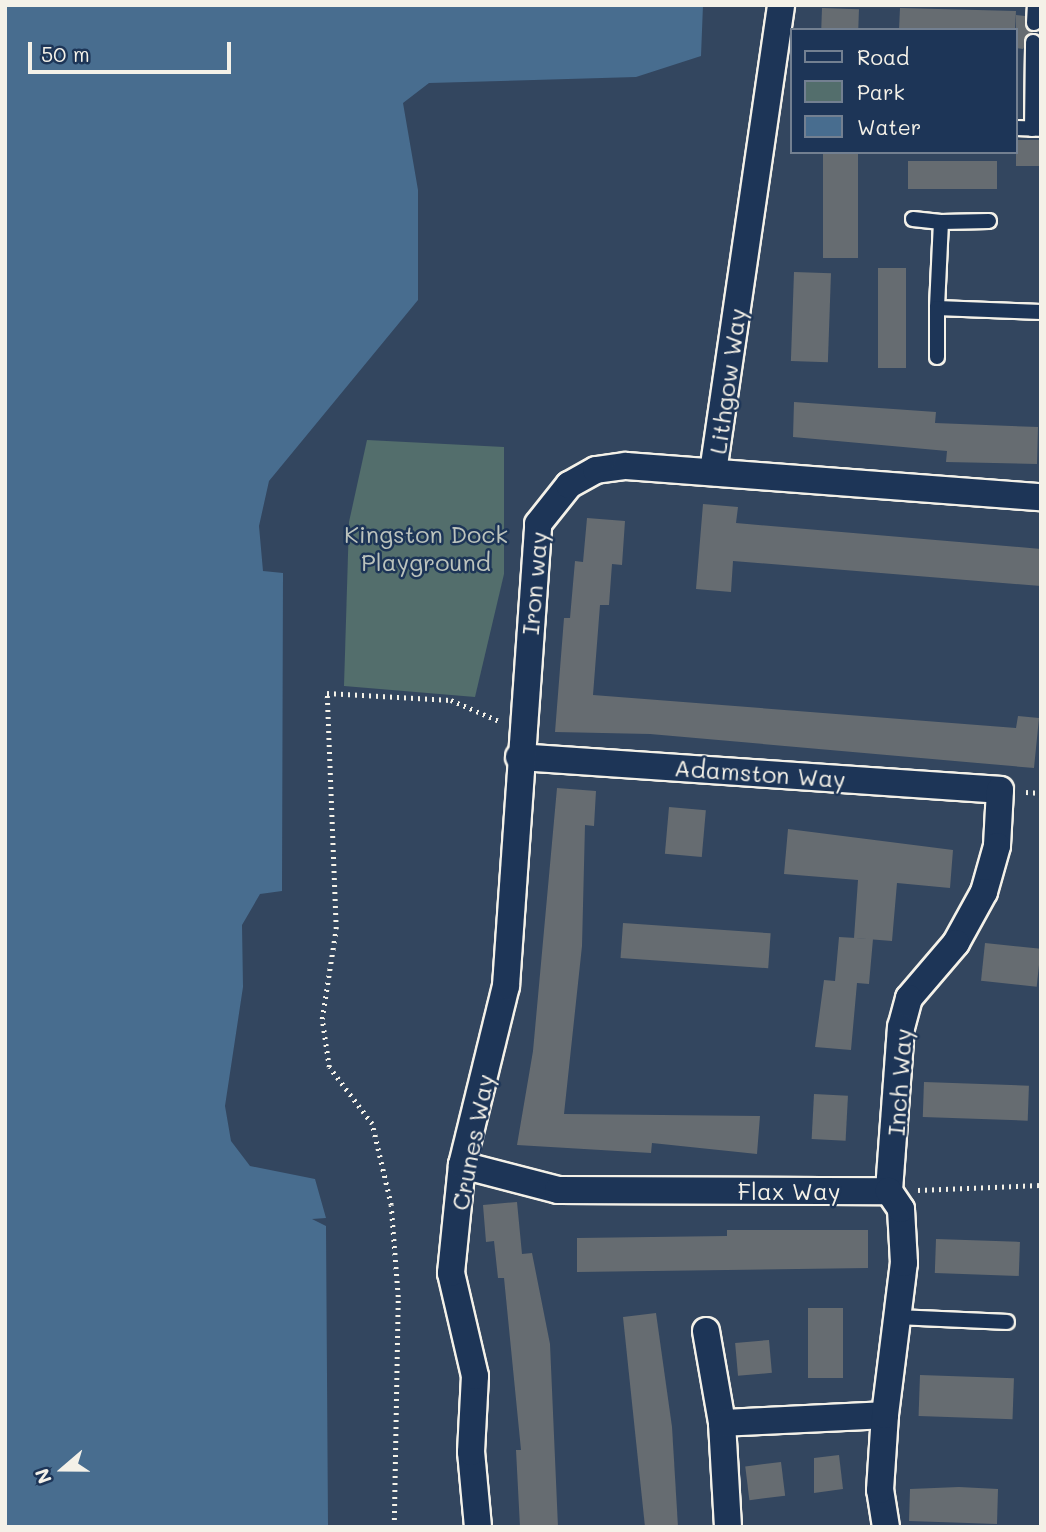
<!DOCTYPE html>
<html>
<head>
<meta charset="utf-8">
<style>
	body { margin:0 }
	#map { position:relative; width:1046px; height:1532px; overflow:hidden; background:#33465f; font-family:Mali,sans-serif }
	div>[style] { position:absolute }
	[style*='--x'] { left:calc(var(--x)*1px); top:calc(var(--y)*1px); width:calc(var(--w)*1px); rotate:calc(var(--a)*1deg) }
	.green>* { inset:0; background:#536e6c }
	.water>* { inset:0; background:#486d8f }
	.building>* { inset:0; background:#666c71; transform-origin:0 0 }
	.path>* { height:4.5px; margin-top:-2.25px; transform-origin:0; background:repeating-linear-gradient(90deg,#f4f1e8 0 2px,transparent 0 7px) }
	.roads { filter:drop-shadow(2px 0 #f4f1e8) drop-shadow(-2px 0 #f4f1e8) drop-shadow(0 2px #f4f1e8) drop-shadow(0 -2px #f4f1e8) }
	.service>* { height:14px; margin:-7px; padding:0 7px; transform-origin:7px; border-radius:7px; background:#1d3557 }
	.minor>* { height:26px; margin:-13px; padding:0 13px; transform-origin:13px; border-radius:13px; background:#1d3557 }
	span { translate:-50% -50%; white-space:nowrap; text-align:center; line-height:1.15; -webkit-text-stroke:5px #1d3557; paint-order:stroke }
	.street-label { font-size:24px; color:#f4f1e8 }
	.park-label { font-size:24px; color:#bcc3bd }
	.frame { position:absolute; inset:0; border:7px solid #f4f1e8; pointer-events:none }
	.legend { position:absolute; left:790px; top:28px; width:228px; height:126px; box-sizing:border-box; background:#1d3557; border:2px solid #738091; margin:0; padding:9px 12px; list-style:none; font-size:21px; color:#f4f1e8 }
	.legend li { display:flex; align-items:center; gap:14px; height:35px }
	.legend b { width:35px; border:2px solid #738091 }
	.north { position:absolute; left:28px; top:1434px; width:70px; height:70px; -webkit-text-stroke:5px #1d3557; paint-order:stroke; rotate:250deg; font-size:19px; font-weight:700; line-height:28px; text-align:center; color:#f4f1e8 }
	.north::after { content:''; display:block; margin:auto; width:24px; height:32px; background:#f4f1e8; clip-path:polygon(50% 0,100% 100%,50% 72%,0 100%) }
	.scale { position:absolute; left:28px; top:42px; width:203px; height:32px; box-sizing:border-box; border:4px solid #f4f1e8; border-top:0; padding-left:9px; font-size:21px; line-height:24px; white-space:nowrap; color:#f4f1e8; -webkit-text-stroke:5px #1d3557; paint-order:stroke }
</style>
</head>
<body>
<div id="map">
	<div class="green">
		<i style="clip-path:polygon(367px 440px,504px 447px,504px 574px,475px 697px,344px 686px,349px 522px)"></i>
	</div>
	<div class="water">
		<i style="clip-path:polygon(5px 5px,703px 5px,701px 56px,636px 77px,429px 83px,403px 103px,418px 190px,418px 300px,269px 481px,259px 526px,263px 571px,283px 573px,282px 891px,260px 894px,242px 925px,243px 987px,225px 1106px,231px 1141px,250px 1166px,315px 1179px,326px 1218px,312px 1219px,326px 1226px,328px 1527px,5px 1527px)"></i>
	</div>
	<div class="building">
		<i style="left:822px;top:8px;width:37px;height:22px;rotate:2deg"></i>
		<i style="clip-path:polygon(900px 8px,1016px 11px,1015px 30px,899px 30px)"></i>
		<i style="clip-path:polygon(1016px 15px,1025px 16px,1033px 32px,1023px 49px,1016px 48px)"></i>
		<i style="left:1016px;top:140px;width:25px;height:26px"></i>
		<i style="left:823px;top:152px;width:35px;height:106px"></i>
		<i style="left:908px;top:161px;width:89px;height:28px"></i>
		<i style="left:878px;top:268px;width:28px;height:100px"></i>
		<i style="left:794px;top:272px;width:37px;height:89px;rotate:2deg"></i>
		<i style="clip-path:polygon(794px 402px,936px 412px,935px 423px,1038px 427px,1037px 464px,946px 462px,947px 451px,793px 437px)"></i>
		<i style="clip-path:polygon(703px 504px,738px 507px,736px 523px,1041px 549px,1041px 586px,733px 561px,731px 592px,696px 589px)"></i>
		<i style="clip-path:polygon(587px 518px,625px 521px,622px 565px,612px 564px,609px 605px,600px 605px,593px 695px,1016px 728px,1018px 716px,1039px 718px,1034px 768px,650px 734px,555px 732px,564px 618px,570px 618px,575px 561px,583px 562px)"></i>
		<i style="clip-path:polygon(557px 788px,596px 791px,594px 826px,585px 825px,582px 946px,564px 1114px,760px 1116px,757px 1154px,652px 1143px,651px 1153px,517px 1145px,533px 1051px)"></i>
		<i style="left:669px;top:807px;width:37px;height:47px;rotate:5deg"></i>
		<i style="clip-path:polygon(788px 829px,953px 850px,950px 888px,897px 883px,892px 941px,854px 938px,858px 880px,784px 874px)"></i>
		<i style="left:623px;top:923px;width:148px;height:35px;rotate:4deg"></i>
		<i style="clip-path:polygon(839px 937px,873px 939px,869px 984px,857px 983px,851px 1050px,815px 1047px,824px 980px,835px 981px)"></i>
		<i style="left:985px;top:943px;width:56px;height:38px;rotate:6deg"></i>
		<i style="left:924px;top:1082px;width:105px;height:35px;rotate:2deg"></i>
		<i style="left:814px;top:1094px;width:34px;height:45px;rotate:3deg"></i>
		<i style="clip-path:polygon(517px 1202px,522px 1254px,532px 1253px,550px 1344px,558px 1527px,520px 1527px,516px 1450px,521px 1450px,504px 1278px,498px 1278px,494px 1241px,486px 1242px,483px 1205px)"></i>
		<i style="clip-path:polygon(727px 1230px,868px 1230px,868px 1268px,577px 1272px,577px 1238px,727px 1236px)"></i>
		<i style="left:936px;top:1239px;width:84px;height:34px;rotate:2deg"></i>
		<i style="left:808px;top:1308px;width:35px;height:70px"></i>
		<i style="clip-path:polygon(656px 1313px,672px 1427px,678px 1527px,645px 1527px,623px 1317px)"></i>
		<i style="left:769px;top:1340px;width:33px;height:34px;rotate:85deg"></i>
		<i style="left:920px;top:1375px;width:94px;height:41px;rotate:2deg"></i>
		<i style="clip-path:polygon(839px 1455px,843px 1489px,814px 1493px,814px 1458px)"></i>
		<i style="left:781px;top:1462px;width:34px;height:36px;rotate:83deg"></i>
		<i style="clip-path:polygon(959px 1487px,998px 1489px,997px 1524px,909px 1521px,910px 1489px)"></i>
	</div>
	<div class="path">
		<i style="--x:1026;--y:792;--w:15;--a:4"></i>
		<i style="--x:918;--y:1190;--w:123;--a:-2.3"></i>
		<i style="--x:394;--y:1527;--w:230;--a:-89"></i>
		<i style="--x:398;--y:1297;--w:92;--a:-94.4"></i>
		<i style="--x:391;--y:1205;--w:83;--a:-103.2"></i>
		<i style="--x:372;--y:1124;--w:71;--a:-127"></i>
		<i style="--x:329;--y:1067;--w:49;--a:-98.3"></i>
		<i style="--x:322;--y:1019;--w:91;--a:-81.2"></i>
		<i style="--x:336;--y:929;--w:236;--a:-92.2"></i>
		<i style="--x:327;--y:693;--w:124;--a:3.2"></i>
		<i style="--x:451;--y:700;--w:52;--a:23.6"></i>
	</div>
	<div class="roads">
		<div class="service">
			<i style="--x:1034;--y:23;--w:18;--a:-87"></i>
			<i style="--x:1016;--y:128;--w:23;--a:2"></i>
			<i style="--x:1032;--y:129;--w:87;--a:-89.3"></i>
			<i style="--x:913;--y:219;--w:28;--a:6"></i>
			<i style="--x:989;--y:221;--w:48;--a:178.8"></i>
			<i style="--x:941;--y:222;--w:86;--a:92.7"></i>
			<i style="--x:937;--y:308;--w:104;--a:2.2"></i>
			<i style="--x:937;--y:308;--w:49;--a:90"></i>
			<i style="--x:898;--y:1317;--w:109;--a:2.6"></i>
		</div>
		<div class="minor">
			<i style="--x:713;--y:472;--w:472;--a:-81.7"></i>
			<i style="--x:519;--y:757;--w:482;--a:3.9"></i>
			<i style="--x:1000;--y:790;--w:56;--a:93.1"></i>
			<i style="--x:997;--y:846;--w:48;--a:105.8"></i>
			<i style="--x:984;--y:892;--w:58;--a:118.8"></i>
			<i style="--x:956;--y:943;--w:72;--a:130.5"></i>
			<i style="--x:909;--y:998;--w:30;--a:105"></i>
			<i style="--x:901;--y:1027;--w:164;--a:94.2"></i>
			<i style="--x:462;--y:1165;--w:99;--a:14.6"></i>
			<i style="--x:558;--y:1190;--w:331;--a:0.2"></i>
			<i style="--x:706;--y:1331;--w:93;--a:80.1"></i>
			<i style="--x:478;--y:1527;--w:75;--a:-95.3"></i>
			<i style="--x:471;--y:1452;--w:76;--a:-87"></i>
			<i style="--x:475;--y:1376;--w:106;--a:-103.1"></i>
			<i style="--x:451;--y:1273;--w:109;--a:-84.2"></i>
			<i style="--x:462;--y:1165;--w:184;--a:-76.2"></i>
			<i style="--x:506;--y:986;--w:463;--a:-86"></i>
			<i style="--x:538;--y:524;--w:50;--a:-51.5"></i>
			<i style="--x:569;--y:485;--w:31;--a:-29"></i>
			<i style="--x:596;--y:470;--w:30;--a:-8"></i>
			<i style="--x:626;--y:466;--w:416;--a:4.3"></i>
			<i style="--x:728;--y:1527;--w:104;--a:-93.3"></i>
			<i style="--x:722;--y:1423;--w:163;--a:-2.8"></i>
			<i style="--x:886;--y:1527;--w:37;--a:-99"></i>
			<i style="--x:880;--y:1490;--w:75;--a:-86.2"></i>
			<i style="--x:885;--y:1415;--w:153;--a:-82.9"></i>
			<i style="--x:904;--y:1263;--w:54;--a:-93.2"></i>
			<i style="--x:901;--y:1209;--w:22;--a:-124"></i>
		</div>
	</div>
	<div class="street-label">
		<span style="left:727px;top:381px;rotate:-82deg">Lithgow Way</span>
		<span style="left:534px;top:583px;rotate:-85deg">Iron way</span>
		<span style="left:760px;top:773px;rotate:4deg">Adamston Way</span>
		<span style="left:899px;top:1082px;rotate:-86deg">Inch Way</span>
		<span style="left:472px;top:1142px;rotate:-79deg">Crunes Way</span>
		<span style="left:789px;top:1191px">Flax Way</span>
	</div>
	<div class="park-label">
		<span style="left:426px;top:548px">Kingston Dock<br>Playground</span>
	</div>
	<div class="frame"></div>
	<ul class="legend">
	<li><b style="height:9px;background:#1d3557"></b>Road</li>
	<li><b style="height:19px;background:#536e6c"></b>Park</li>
	<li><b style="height:19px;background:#486d8f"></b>Water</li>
	</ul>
	<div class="north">N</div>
	<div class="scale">50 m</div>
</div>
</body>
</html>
